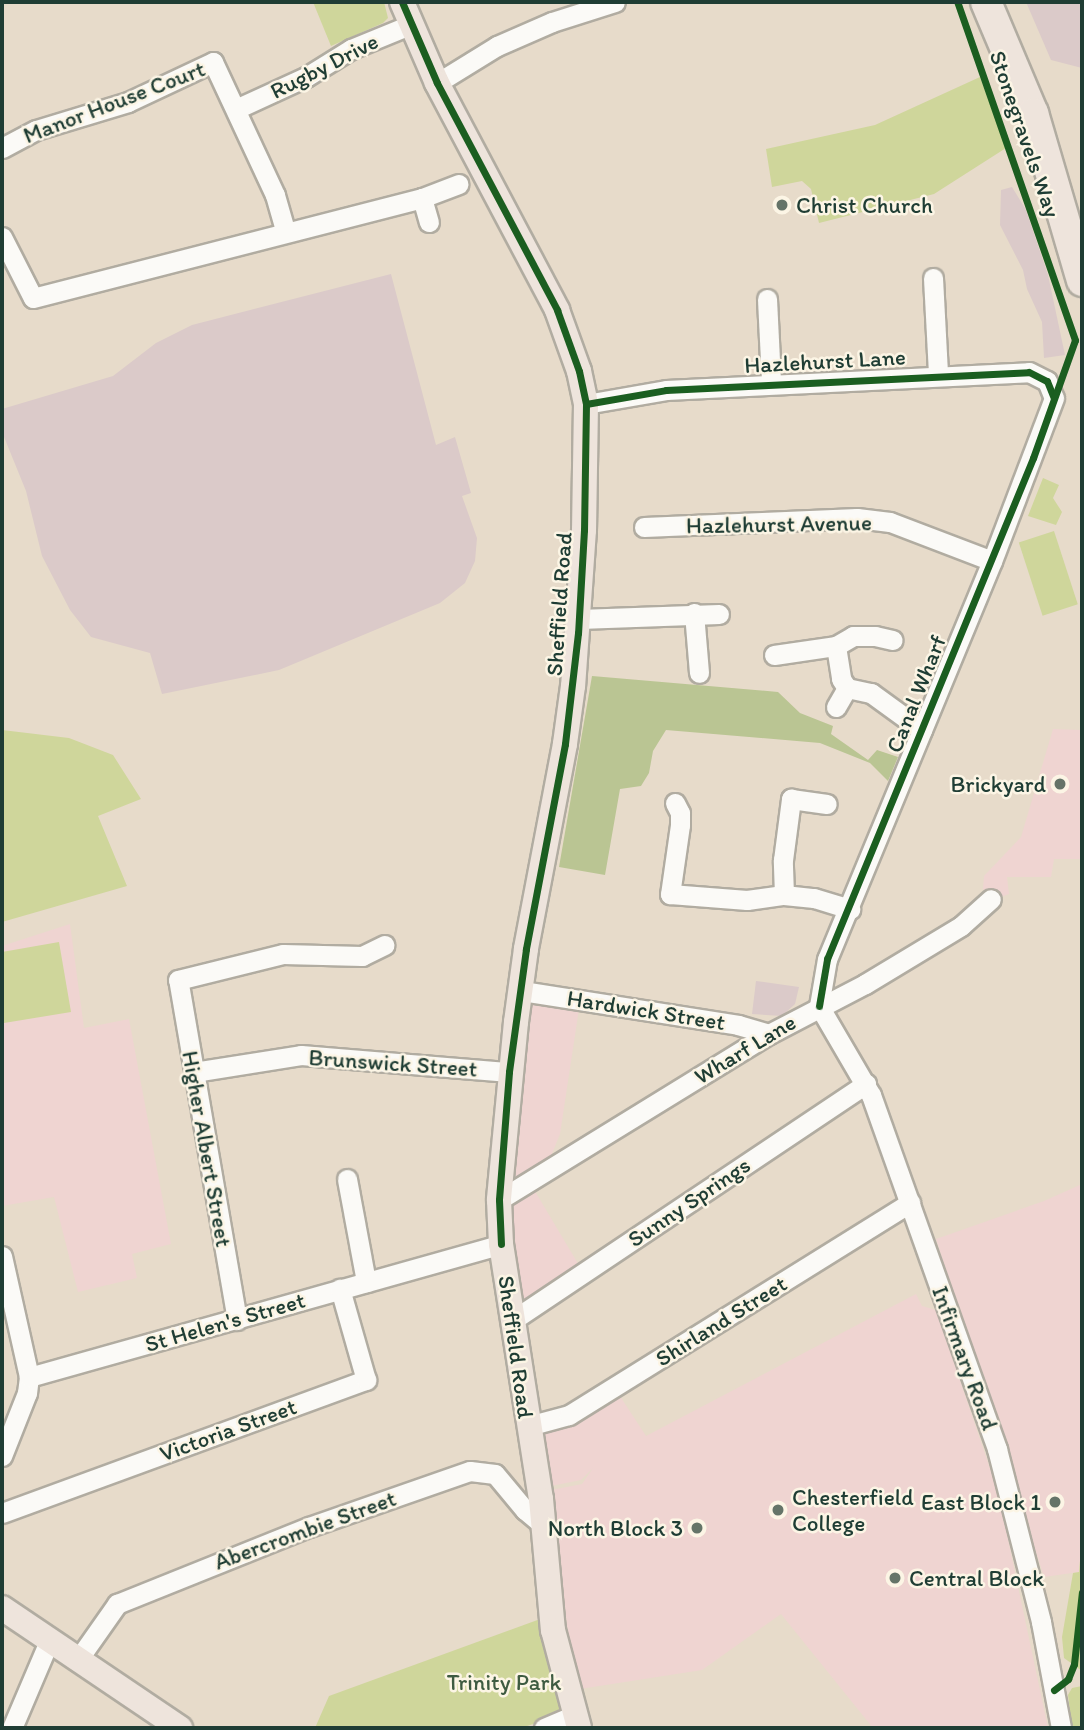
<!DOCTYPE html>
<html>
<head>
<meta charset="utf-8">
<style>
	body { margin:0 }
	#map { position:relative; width:1084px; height:1730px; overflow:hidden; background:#e7dbca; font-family:Itim,sans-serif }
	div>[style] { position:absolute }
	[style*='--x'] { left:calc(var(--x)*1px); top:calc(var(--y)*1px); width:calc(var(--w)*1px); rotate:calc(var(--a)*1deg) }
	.built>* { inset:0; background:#efd4d1 }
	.industrial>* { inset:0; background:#dbcac9 }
	.green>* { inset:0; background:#cfd69b; transform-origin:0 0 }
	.forest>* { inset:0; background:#bac593 }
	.roads { filter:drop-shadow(2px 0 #b1aca1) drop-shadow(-2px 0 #b1aca1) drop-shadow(0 2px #b1aca1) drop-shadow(0 -2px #b1aca1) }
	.minor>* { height:19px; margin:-9.5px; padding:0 9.5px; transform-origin:9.5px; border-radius:9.5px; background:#fbfaf7 }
	.major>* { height:24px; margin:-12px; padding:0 12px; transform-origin:12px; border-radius:12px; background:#eee4dc }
	.highway>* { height:30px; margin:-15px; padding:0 15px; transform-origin:15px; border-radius:15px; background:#eee4dc }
	.cycleway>* { height:7px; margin:-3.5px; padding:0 3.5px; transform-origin:3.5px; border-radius:3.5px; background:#1b5e20 }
	.dots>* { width:19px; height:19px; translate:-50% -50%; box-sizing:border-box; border:4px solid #fcf5e5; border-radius:50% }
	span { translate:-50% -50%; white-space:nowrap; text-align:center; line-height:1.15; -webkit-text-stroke:5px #fcf5e5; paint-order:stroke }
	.street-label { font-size:23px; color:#1f3d34 }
	.poi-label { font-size:23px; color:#1f3d34 }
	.left { translate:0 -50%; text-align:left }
	.right { translate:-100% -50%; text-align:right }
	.park-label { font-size:23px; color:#3e5b41 }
	.frame { position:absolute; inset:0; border:4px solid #1f3d34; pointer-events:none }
</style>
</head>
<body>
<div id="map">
	<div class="built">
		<i style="clip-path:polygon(1053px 729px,1082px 730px,1082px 859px,1054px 859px,1051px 877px,1007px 877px,1009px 894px,998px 898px,983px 889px,984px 876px,1021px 837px)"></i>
		<i style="clip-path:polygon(70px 924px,84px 1028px,129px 1019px,171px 1244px,132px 1254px,137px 1278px,78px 1292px,54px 1197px,2px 1206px,2px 946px)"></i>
		<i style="clip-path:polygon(531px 1002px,579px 1009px,560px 1134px,536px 1193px,580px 1267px,542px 1294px,515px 1306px,504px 1172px)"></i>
		<i style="clip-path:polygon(1082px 1184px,1082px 1538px,1079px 1572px,1044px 1577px,936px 1239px,1044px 1201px)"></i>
		<i style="clip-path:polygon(916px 1294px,922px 1306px,936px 1310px,998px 1492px,1048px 1728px,873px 1728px,781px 1614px,702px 1670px,580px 1689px,571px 1659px,551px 1490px,582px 1484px,593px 1468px,581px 1480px,551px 1486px,538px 1423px,614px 1387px,646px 1436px)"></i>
	</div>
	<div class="industrial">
		<i style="clip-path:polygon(1026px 2px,1082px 2px,1082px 68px,1051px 60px)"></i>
		<i style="clip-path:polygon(1012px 187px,1026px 210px,1048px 275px,1065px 355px,1044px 358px,1042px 322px,1027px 289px,1023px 270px,1000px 225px,1001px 190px)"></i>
		<i style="clip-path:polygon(391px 274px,436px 445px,455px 437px,471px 493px,462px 496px,477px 538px,475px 561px,465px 583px,440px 603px,279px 670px,162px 694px,150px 653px,91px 637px,70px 610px,42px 556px,26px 491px,2px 432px,2px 409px,113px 376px,156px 343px,192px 325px)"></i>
		<i style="clip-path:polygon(756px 981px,799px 987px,795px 1004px,782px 1016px,752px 1014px)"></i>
	</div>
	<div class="green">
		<i style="clip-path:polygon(313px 2px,384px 2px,388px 18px,383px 23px,331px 46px)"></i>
		<i style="clip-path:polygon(980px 77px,1006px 148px,934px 194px,819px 223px,811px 189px,802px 181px,772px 187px,766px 149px,875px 125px)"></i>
		<i style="clip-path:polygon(1043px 478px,1059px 485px,1053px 498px,1062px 512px,1056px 525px,1028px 516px)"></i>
		<i style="left:1054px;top:531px;width:77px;height:37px;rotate:72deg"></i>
		<i style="clip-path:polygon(2px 730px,69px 738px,113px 755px,141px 799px,98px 816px,127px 886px,2px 922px)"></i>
		<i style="clip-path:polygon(59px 942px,71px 1012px,4px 1023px,2px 952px)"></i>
		<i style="clip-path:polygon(1082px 1538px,1082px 1671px,1064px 1658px,1062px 1637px,1073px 1573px,1079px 1572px)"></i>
		<i style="clip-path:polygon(543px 1618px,564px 1714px,521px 1728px,315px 1728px,329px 1696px)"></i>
		<i style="clip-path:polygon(1082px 1686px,1082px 1728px,1072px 1728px,1068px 1695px,1072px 1688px)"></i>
	</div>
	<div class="forest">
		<i style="clip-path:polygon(592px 676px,778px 692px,800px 713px,833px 726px,831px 734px,868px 760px,877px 750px,898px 757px,888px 781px,870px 763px,820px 743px,666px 730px,653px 751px,649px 773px,641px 786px,620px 789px,605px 875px,559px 867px)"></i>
	</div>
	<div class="roads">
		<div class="minor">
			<i style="--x:437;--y:83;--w:70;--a:-31.7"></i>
			<i style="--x:497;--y:46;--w:60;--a:-23.6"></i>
			<i style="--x:552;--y:22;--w:66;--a:-17.6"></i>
			<i style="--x:236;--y:109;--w:77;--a:-24.6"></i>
			<i style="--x:306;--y:77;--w:53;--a:-31.9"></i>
			<i style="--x:351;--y:49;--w:66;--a:-22.3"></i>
			<i style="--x:2;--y:148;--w:38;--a:-28"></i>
			<i style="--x:36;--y:130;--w:96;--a:-16.9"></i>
			<i style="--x:128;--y:102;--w:94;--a:-25.2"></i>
			<i style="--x:213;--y:62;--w:147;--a:65"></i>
			<i style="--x:275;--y:195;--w:37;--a:74"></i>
			<i style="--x:422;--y:198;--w:25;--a:74"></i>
			<i style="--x:2;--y:237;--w:68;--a:63.1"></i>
			<i style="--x:33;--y:298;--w:402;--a:-14.4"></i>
			<i style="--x:422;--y:198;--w:39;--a:-21"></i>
			<i style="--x:933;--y:278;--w:96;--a:87"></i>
			<i style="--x:767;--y:299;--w:83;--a:87.2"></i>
			<i style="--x:586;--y:404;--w:81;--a:-9.9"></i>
			<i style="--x:666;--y:390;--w:363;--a:-2.8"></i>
			<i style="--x:1029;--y:372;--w:20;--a:27"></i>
			<i style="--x:1047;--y:381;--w:18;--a:68"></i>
			<i style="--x:1054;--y:398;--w:174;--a:110.8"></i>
			<i style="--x:992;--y:561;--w:431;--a:112.5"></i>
			<i style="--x:827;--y:959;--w:48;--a:99.7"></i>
			<i style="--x:644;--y:527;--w:213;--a:-2.4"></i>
			<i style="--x:857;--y:518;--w:33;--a:7"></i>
			<i style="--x:890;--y:522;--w:109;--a:20.9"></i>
			<i style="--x:694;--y:613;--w:60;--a:85.2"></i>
			<i style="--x:579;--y:619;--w:140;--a:-2"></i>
			<i style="--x:836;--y:646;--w:20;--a:-30"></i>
			<i style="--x:853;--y:636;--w:22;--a:0"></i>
			<i style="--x:875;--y:636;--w:18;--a:13"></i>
			<i style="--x:774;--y:655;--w:63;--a:-8.3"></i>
			<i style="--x:836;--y:646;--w:33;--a:81"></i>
			<i style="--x:841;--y:679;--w:11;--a:56"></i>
			<i style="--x:847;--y:688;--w:25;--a:12"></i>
			<i style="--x:871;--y:693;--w:63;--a:36"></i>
			<i style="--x:836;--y:707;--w:22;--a:-60"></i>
			<i style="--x:675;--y:803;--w:11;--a:63"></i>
			<i style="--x:680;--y:813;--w:12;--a:90"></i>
			<i style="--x:680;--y:825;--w:70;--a:98.2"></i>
			<i style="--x:670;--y:894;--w:77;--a:4.5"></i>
			<i style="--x:747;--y:900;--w:37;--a:-8"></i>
			<i style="--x:784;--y:895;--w:30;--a:6"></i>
			<i style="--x:814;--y:898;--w:38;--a:17"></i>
			<i style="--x:784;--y:895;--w:35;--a:-92"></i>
			<i style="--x:783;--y:860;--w:62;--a:-82.5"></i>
			<i style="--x:791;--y:799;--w:36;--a:8"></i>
			<i style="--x:522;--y:991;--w:219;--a:8.9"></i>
			<i style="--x:738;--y:1025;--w:32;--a:16"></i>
			<i style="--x:819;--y:1006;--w:103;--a:59.7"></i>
			<i style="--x:871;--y:1095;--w:376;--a:70.4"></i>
			<i style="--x:997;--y:1449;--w:179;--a:75.7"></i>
			<i style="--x:1041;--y:1622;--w:108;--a:79.3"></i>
			<i style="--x:194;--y:1072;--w:108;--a:-9"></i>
			<i style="--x:301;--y:1055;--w:209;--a:4.7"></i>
			<i style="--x:347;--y:1179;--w:105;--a:79.5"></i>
			<i style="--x:499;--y:1200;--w:317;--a:-31.6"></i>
			<i style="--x:769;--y:1034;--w:108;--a:-27.5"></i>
			<i style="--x:865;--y:984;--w:112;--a:-31.1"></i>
			<i style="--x:961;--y:926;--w:40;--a:-42"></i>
			<i style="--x:2;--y:1256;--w:124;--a:77.4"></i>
			<i style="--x:237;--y:1320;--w:345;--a:-99.8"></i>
			<i style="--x:178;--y:980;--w:108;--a:-13.9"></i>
			<i style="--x:283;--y:954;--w:79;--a:1.5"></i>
			<i style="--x:362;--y:956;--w:25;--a:-26"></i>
			<i style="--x:513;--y:1320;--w:425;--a:-33.8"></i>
			<i style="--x:528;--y:1426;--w:42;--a:-15"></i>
			<i style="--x:569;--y:1415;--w:402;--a:-31.9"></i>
			<i style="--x:2;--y:1456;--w:68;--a:-68.4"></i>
			<i style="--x:27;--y:1393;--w:16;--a:-83"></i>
			<i style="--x:29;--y:1377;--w:490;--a:-15.7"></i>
			<i style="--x:2;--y:1513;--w:388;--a:-20.1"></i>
			<i style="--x:366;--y:1380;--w:95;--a:-105.9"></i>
			<i style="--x:77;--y:1661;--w:70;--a:-54.9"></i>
			<i style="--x:117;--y:1604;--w:207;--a:-21.9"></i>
			<i style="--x:309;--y:1527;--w:170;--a:-19.2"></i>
			<i style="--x:470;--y:1471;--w:25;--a:7"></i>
			<i style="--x:495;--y:1474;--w:47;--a:50.2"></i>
			<i style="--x:525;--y:1510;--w:25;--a:40"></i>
			<i style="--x:12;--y:1728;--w:97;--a:-66.9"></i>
			<i style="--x:544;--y:1728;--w:34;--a:-23"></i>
		</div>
		<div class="major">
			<i style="--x:402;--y:2;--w:88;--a:66.6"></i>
			<i style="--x:437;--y:83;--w:257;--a:62.1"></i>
			<i style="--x:557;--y:310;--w:65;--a:70.2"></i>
			<i style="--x:579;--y:371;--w:34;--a:78"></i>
			<i style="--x:586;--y:404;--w:126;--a:90.9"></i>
			<i style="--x:584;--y:530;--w:156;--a:94"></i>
			<i style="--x:573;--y:686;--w:59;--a:97.9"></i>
			<i style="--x:565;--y:744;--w:209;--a:100.8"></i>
			<i style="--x:526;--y:949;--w:74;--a:97.8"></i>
			<i style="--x:516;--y:1022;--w:179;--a:95.5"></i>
			<i style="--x:499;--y:1200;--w:44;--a:87.4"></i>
			<i style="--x:501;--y:1244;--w:258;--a:81.1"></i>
			<i style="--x:541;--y:1499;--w:132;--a:84.8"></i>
			<i style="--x:553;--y:1630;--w:101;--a:75.1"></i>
			<i style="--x:2;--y:1608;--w:215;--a:34"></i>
		</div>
		<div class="highway">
			<i style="--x:986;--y:2;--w:121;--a:67.1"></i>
			<i style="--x:1033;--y:113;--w:175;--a:73.7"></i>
		</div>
	</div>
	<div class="cycleway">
		<i style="--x:402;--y:2;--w:88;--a:66.6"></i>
		<i style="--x:437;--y:83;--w:257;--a:62.1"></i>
		<i style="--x:557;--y:310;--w:65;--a:70.2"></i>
		<i style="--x:579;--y:371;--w:34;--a:78"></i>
		<i style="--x:586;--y:404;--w:126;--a:90.9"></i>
		<i style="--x:584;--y:530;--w:103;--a:93.3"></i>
		<i style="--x:578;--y:633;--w:112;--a:96.7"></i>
		<i style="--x:565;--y:744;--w:209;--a:100.8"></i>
		<i style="--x:526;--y:949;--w:124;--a:97.9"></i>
		<i style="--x:509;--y:1072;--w:128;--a:94.5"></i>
		<i style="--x:499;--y:1200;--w:44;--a:87.4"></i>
		<i style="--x:586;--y:404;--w:81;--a:-9.9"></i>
		<i style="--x:666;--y:390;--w:363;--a:-2.8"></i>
		<i style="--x:1029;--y:372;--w:20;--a:27"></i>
		<i style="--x:1047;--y:381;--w:18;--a:68"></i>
		<i style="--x:819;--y:1006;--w:48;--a:-80.3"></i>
		<i style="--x:827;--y:959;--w:542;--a:-67.65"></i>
		<i style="--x:1033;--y:458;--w:125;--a:-70.4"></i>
		<i style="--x:1075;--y:340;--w:358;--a:-109.2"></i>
		<i style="--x:1054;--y:1690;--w:18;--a:-38"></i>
		<i style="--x:1068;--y:1679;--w:16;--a:-68"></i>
		<i style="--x:1074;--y:1664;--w:72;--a:-83.7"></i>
	</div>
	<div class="dots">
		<i style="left:782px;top:205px;background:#657468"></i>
		<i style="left:1060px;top:784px;background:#657468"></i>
		<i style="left:1055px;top:1502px;background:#657468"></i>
		<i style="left:778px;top:1510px;background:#657468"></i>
		<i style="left:697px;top:1528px;background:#657468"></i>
		<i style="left:895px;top:1578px;background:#657468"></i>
	</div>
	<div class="street-label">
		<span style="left:324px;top:66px;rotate:-27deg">Rugby Drive</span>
		<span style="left:114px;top:102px;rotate:-21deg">Manor House Court</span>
		<span style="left:1025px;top:134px;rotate:71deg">Stonegravels Way</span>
		<span style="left:825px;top:361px;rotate:-3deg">Hazlehurst Lane</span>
		<span style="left:779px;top:524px;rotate:-1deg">Hazlehurst Avenue</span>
		<span style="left:559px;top:604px;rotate:-86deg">Sheffield Road</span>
		<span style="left:916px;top:694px;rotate:-68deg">Canal Wharf</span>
		<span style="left:646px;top:1010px;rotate:9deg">Hardwick Street</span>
		<span style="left:745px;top:1049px;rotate:-31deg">Wharf Lane</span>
		<span style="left:393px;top:1063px;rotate:4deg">Brunswick Street</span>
		<span style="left:207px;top:1149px;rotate:80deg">Higher Albert Street</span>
		<span style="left:689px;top:1202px;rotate:-34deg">Sunny Springs</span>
		<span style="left:721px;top:1321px;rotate:-32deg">Shirland Street</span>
		<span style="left:225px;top:1322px;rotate:-16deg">St Helen's Street</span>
		<span style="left:516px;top:1347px;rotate:82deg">Sheffield Road</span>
		<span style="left:965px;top:1358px;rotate:70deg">Infirmary Road</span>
		<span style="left:228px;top:1430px;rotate:-20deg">Victoria Street</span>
		<span style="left:305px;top:1530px;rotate:-20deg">Abercrombie Street</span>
	</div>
	<div class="poi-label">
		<span class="left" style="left:796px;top:205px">Christ Church</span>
		<span class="right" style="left:1046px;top:784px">Brickyard</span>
		<span class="left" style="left:792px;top:1510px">Chesterfield<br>College</span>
		<span class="right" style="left:1041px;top:1502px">East Block 1</span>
		<span class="right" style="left:683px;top:1528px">North Block 3</span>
		<span class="left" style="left:909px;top:1578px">Central Block</span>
	</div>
	<div class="park-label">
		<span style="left:504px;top:1682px">Trinity Park</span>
	</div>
	<div class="frame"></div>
</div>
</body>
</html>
